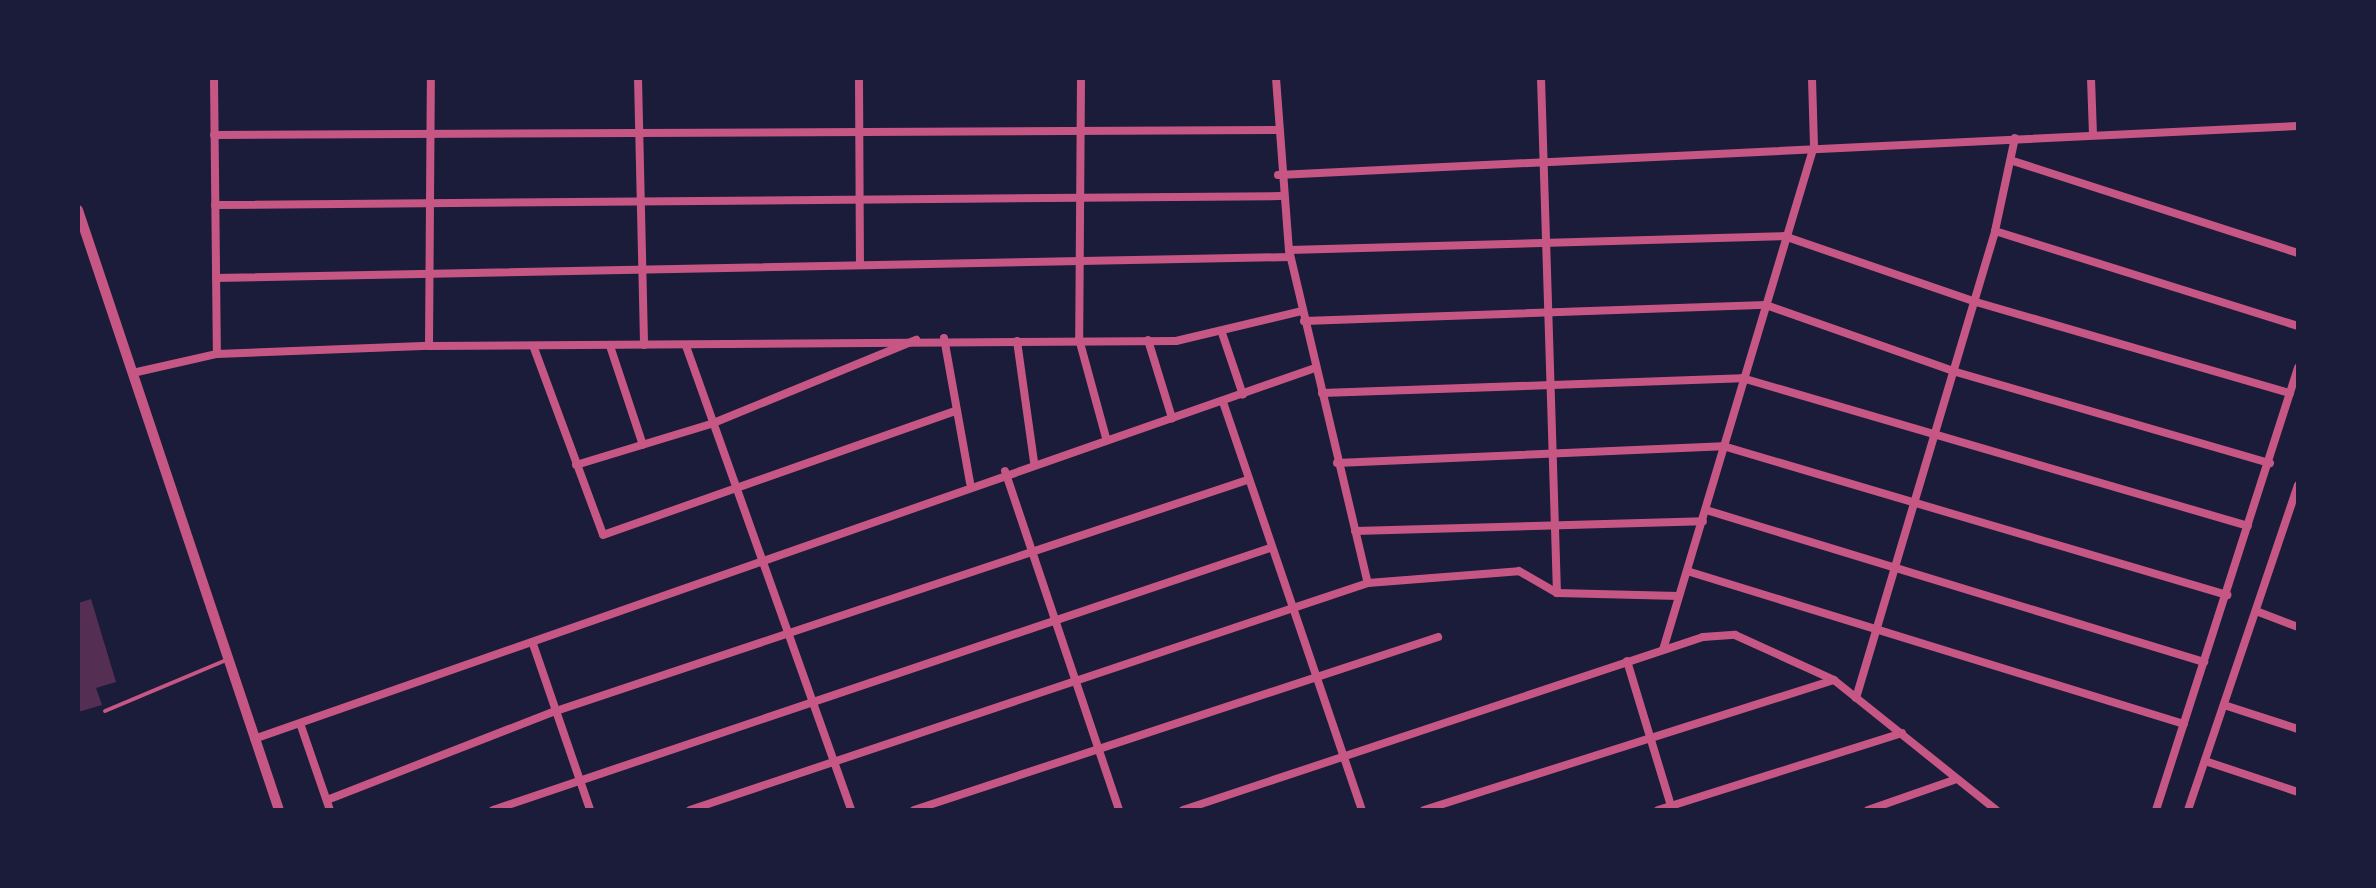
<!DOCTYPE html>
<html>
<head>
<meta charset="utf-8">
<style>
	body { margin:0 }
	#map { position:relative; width:2376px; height:888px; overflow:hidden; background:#1b1b3a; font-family:"Noto Sans",sans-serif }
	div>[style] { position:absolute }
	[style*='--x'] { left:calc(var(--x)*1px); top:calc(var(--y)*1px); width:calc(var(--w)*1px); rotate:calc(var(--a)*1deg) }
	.building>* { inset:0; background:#542f53 }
	.service>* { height:4px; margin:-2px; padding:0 2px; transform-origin:2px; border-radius:2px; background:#c65784 }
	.minor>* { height:8px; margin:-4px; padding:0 4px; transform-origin:4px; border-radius:4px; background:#c65784 }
	.tertiary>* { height:10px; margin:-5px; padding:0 5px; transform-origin:5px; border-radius:5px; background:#c65784 }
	span { translate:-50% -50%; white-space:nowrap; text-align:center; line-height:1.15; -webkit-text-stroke:6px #1b1b3a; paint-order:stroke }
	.frame { position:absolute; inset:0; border:80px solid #1b1b3a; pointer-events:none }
</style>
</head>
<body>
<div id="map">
	<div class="building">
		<i style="clip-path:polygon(91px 599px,116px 682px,96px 688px,102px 705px,78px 712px,78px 603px)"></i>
	</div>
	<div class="service">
		<i style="--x:105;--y:711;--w:129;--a:-22.8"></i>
	</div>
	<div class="minor">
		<i style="--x:214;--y:78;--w:276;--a:89.4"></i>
		<i style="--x:638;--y:78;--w:267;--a:88.7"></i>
		<i style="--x:859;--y:78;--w:185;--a:89.7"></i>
		<i style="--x:1081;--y:78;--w:261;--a:90.4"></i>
		<i style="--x:1079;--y:339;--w:103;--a:74.7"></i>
		<i style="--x:1276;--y:78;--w:172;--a:85.7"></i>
		<i style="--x:1289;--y:250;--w:342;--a:76.7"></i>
		<i style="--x:1541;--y:78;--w:515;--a:88.22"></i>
		<i style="--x:2091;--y:78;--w:56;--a:88"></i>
		<i style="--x:214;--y:135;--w:1064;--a:-0.27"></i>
		<i style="--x:2013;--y:161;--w:299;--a:17.9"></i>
		<i style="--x:1278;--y:175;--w:1021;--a:-2.75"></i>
		<i style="--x:215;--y:205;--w:1065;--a:-0.48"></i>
		<i style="--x:1995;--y:231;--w:95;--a:-77.9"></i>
		<i style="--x:1289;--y:250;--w:495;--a:-1.6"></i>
		<i style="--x:1784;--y:236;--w:203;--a:19"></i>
		<i style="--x:1976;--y:302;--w:327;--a:16.2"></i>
		<i style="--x:216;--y:278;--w:1074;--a:-1.12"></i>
		<i style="--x:1304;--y:321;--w:462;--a:-2"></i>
		<i style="--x:1766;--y:305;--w:201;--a:19.4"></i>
		<i style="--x:1956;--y:372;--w:327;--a:16.2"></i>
		<i style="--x:1222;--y:333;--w:65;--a:71.3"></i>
		<i style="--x:944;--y:338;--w:147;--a:79.8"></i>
		<i style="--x:1148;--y:340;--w:82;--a:72.9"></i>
		<i style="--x:1017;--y:341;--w:122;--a:82"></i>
		<i style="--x:429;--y:346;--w:268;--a:-89.6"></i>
		<i style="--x:610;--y:346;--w:104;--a:71.6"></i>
		<i style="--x:686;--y:346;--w:492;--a:70.4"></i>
		<i style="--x:534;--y:348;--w:199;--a:69.7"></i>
		<i style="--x:603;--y:535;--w:373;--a:-19.4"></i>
		<i style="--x:137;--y:372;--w:82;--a:-12.7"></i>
		<i style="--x:217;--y:354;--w:212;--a:-2.2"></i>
		<i style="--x:429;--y:346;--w:747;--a:-0.38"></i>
		<i style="--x:1176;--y:341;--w:130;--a:-13.4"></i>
		<i style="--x:1322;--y:393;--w:420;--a:-2"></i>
		<i style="--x:1742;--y:378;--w:527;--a:16.3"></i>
		<i style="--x:1223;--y:402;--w:431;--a:71.2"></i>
		<i style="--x:1337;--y:463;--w:386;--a:-2.5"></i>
		<i style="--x:1723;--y:446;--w:526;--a:16.47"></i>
		<i style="--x:576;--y:465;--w:141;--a:-16.9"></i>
		<i style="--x:711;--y:424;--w:222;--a:-22.3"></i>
		<i style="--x:1005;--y:471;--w:358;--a:71.4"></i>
		<i style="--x:1706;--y:510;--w:521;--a:16.97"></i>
		<i style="--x:1355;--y:531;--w:348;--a:-1.6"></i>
		<i style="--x:1687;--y:571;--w:520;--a:17.11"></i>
		<i style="--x:2256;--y:611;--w:45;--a:20.9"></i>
		<i style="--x:533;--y:644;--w:176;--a:71"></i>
		<i style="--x:1663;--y:650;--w:526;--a:-73.32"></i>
		<i style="--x:1814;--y:146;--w:68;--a:-91.7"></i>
		<i style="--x:1627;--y:661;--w:155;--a:73.1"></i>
		<i style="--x:1856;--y:698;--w:487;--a:-73.4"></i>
		<i style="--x:1995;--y:231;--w:318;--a:17.4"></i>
		<i style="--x:2224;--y:705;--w:78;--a:18"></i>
		<i style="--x:301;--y:726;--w:89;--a:71"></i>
		<i style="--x:254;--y:739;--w:1124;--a:-19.27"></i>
		<i style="--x:2205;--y:761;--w:98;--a:18.4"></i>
		<i style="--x:327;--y:800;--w:243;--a:-21.3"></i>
		<i style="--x:553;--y:712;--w:732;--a:-18.48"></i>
		<i style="--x:493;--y:810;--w:820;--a:-18.63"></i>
		<i style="--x:690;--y:810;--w:715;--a:-18.51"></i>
		<i style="--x:1368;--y:583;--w:151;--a:-4.5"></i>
		<i style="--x:1519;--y:571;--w:44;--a:30.1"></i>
		<i style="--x:1557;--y:593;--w:122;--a:1.4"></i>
		<i style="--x:914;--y:810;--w:552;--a:-18.27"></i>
		<i style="--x:1183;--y:810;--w:548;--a:-18.4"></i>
		<i style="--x:1703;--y:637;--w:32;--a:-4"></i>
		<i style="--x:1735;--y:635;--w:109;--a:24.4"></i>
		<i style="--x:1834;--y:680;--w:208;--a:38.7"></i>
		<i style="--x:1424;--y:810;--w:430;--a:-17.6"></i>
		<i style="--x:1658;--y:810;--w:256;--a:-17.5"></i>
		<i style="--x:1868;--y:810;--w:91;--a:-19.2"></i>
		<i style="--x:2156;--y:810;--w:465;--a:-72.2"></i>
		<i style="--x:2188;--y:810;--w:343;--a:-71.3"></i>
	</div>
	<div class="tertiary">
		<i style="--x:78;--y:210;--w:633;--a:71.48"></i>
	</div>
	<div class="frame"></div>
</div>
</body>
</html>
